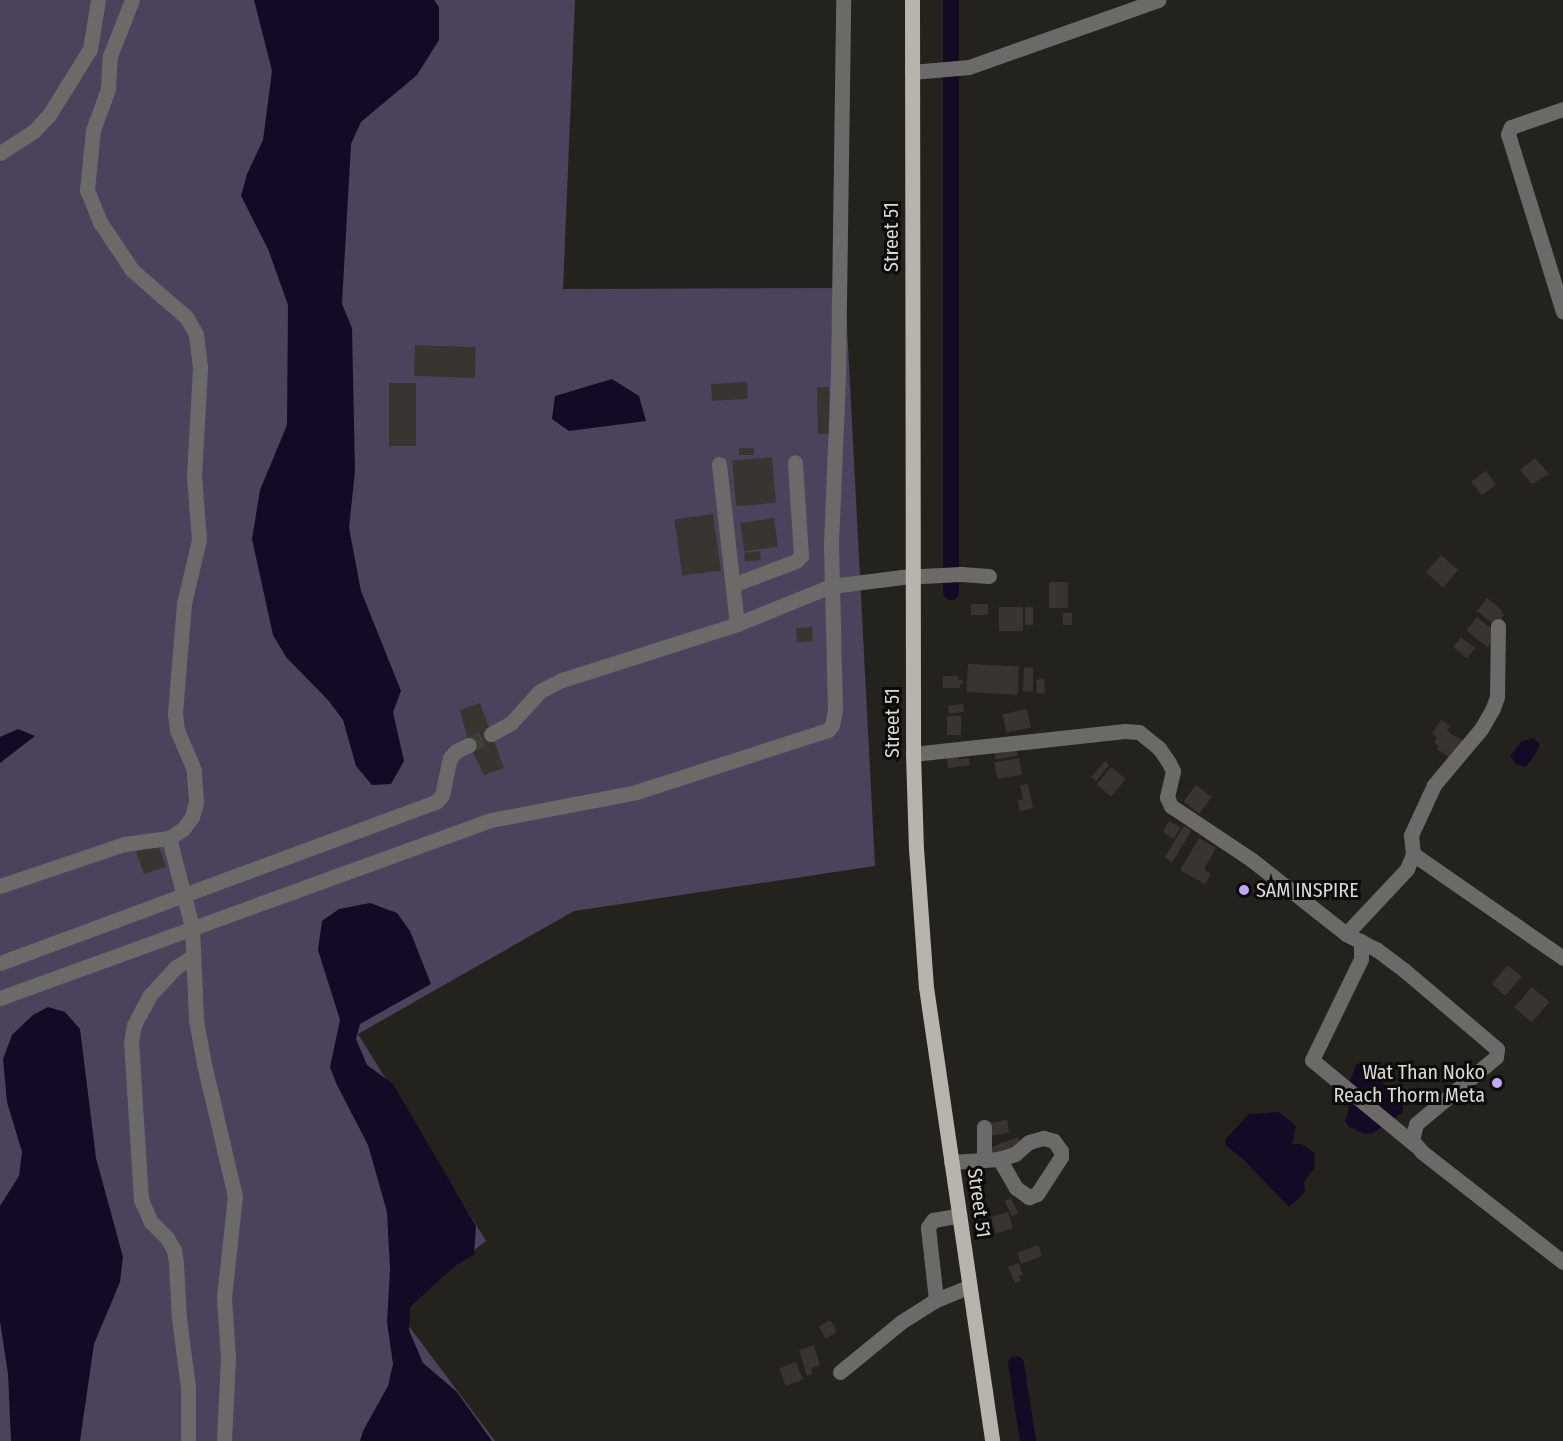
<!DOCTYPE html>
<html>
<head>
<meta charset="utf-8">
<style>
	body { margin:0 }
	#map { position:relative; width:1563px; height:1441px; overflow:hidden; background:#24221c; font-family:"Fira Sans Condensed",sans-serif }
	div>[style] { position:absolute }
	[style*='--x'] { left:calc(var(--x)*1px); top:calc(var(--y)*1px); width:calc(var(--w)*1px); rotate:calc(var(--a)*1deg) }
	.green>* { inset:0; background:#4b435c }
	.water>* { inset:0; background:#150a26 }
	.canal>* { height:16px; margin:-8px; padding:0 8px; transform-origin:8px; border-radius:8px; background:#150a26 }
	.building>* { inset:0; background:#383530; transform-origin:0 0 }
	.minor-tunnel>* { height:15px; margin-top:-7.5px; transform-origin:0; background:repeating-linear-gradient(90deg,#3f3e38 0 15px,transparent 0 23px) }
	.minor>* { height:15px; margin:-7.5px; padding:0 7.5px; transform-origin:7.5px; border-radius:7.5px; background:#6c6a68 }
	.major>* { height:15px; margin:-7.5px; padding:0 7.5px; transform-origin:7.5px; border-radius:7.5px; background:#b7b4ae }
	.dots>* { width:16px; height:16px; translate:-50% -50%; box-sizing:border-box; border:3px solid #0c0b09; border-radius:50% }
	span { translate:-50% -50%; white-space:nowrap; text-align:center; line-height:1.15; -webkit-text-stroke:6px #0c0b09; paint-order:stroke }
	.street-label { font-size:20px; color:#dbdad6 }
	.poi-label { font-size:20px; color:#dbdad6 }
	.left { translate:0 -50%; text-align:left }
	.right { translate:-100% -50%; text-align:right }
</style>
</head>
<body>
<div id="map">
	<div class="green">
		<i style="clip-path:polygon(0 0,575px 0,563px 289px,845px 288px,875px 866px,574px 911px,358px 1034px,486px 1241px,396px 1309px,495px 1441px,0 1441px)"></i>
	</div>
	<div class="water">
		<i style="clip-path:polygon(254px 0,434px 0,439px 7px,439px 40px,417px 75px,361px 122px,351px 144px,342px 304px,352px 328px,355px 471px,349px 528px,361px 591px,401px 691px,393px 712px,404px 761px,391px 784px,372px 785px,356px 766px,343px 720px,328px 700px,286px 657px,273px 635px,252px 539px,260px 490px,287px 425px,288px 305px,268px 249px,241px 196px,247px 174px,263px 140px,272px 71px)"></i>
		<i style="clip-path:polygon(612px 379px,639px 396px,646px 421px,569px 431px,552px 419px,555px 396px)"></i>
		<i style="clip-path:polygon(18px 729px,35px 736px,0 763px,0 737px)"></i>
		<i style="clip-path:polygon(1533px 738px,1540px 745px,1534px 756px,1525px 767px,1516px 764px,1510px 756px,1522px 741px)"></i>
		<i style="clip-path:polygon(370px 903px,397px 913px,410px 931px,431px 984px,360px 1024px,356px 1039px,367px 1065px,393px 1084px,476px 1226px,474px 1255px,456px 1265px,410px 1307px,409px 1330px,423px 1363px,457px 1392px,492px 1441px,360px 1441px,363px 1431px,388px 1386px,393px 1364px,387px 1322px,390px 1270px,387px 1212px,368px 1145px,337px 1085px,330px 1067px,340px 1020px,318px 950px,322px 921px,339px 909px)"></i>
		<i style="clip-path:polygon(48px 1007px,65px 1012px,80px 1029px,96px 1158px,123px 1257px,120px 1282px,94px 1344px,80px 1441px,11px 1441px,8px 1374px,0 1321px,0 1206px,19px 1176px,22px 1152px,7px 1102px,3px 1059px,12px 1035px,33px 1015px)"></i>
		<i style="clip-path:polygon(1357px 1063px,1382px 1082px,1403px 1105px,1403px 1112px,1373px 1133px,1365px 1134px,1349px 1127px,1345px 1121px,1353px 1094px,1350px 1081px)"></i>
		<i style="clip-path:polygon(1279px 1112px,1296px 1126px,1292px 1144px,1301px 1144px,1315px 1153px,1315px 1167px,1304px 1182px,1305px 1192px,1289px 1207px,1244px 1160px,1226px 1146px,1225px 1140px,1249px 1114px)"></i>
	</div>
	<div class="canal">
		<i style="--x:951;--y:592;--w:592;--a:-90"></i>
		<i style="--x:1016;--y:1364;--w:78;--a:81.1"></i>
	</div>
	<div class="building">
		<i style="left:415px;top:345px;width:61px;height:31px;rotate:2deg"></i>
		<i style="left:747px;top:382px;width:17px;height:36px;rotate:87deg"></i>
		<i style="left:389px;top:383px;width:27px;height:63px"></i>
		<i style="left:829px;top:387px;width:47px;height:12px;rotate:89deg"></i>
		<i style="left:754px;top:448px;width:7px;height:15px;rotate:90deg"></i>
		<i style="left:772px;top:457px;width:46px;height:40px;rotate:85deg"></i>
		<i style="clip-path:polygon(1535px 458px,1549px 474px,1532px 484px,1520px 470px)"></i>
		<i style="left:1486px;top:471px;width:17px;height:18px;rotate:54deg"></i>
		<i style="left:713px;top:514px;width:57px;height:39px;rotate:82deg"></i>
		<i style="left:774px;top:518px;width:29px;height:34px;rotate:82deg"></i>
		<i style="left:760px;top:551px;width:9px;height:16px;rotate:84deg"></i>
		<i style="left:1441px;top:555px;width:23px;height:23px;rotate:41deg"></i>
		<i style="left:1049px;top:582px;width:19px;height:26px"></i>
		<i style="clip-path:polygon(1487px 598px,1503px 611px,1501px 613px,1504px 615px,1500px 620px,1497px 618px,1493px 624px,1477px 611px)"></i>
		<i style="left:971px;top:604px;width:17px;height:11px"></i>
		<i style="left:1023px;top:607px;width:24px;height:24px;rotate:90deg"></i>
		<i style="left:1025px;top:607px;width:8px;height:18px"></i>
		<i style="left:1063px;top:613px;width:9px;height:12px"></i>
		<i style="left:1477px;top:617px;width:27px;height:17px;rotate:39deg"></i>
		<i style="left:812px;top:627px;width:14px;height:16px;rotate:86deg"></i>
		<i style="left:1461px;top:637px;width:18px;height:13px;rotate:38deg"></i>
		<i style="left:968px;top:664px;width:51px;height:28px;rotate:3deg"></i>
		<i style="clip-path:polygon(1024px 667px,1033px 668px,1033px 692px,1023px 691px)"></i>
		<i style="clip-path:polygon(943px 676px,958px 676px,958px 680px,963px 680px,963px 684px,960px 684px,960px 688px,943px 688px)"></i>
		<i style="left:1044px;top:679px;width:14px;height:8px;rotate:86deg"></i>
		<i style="clip-path:polygon(480px 703px,504px 768px,484px 775px,469px 745px,460px 710px)"></i>
		<i style="left:963px;top:704px;width:8px;height:15px;rotate:83deg"></i>
		<i style="left:1027px;top:709px;width:19px;height:25px;rotate:78deg"></i>
		<i style="left:947px;top:716px;width:14px;height:19px"></i>
		<i style="clip-path:polygon(1441px 720px,1450px 726px,1447px 731px,1463px 741px,1452px 759px,1437px 749px,1439px 746px,1434px 743px,1437px 738px,1432px 734px)"></i>
		<i style="left:1017px;top:750px;width:6px;height:23px;rotate:81deg"></i>
		<i style="clip-path:polygon(959px 755px,959px 759px,969px 758px,970px 765px,948px 768px,947px 756px)"></i>
		<i style="left:1019px;top:758px;width:17px;height:25px;rotate:80deg"></i>
		<i style="clip-path:polygon(1105px 761px,1109px 765px,1096px 781px,1091px 777px)"></i>
		<i style="left:1111px;top:767px;width:19px;height:23px;rotate:39deg"></i>
		<i style="clip-path:polygon(1028px 784px,1033px 808px,1020px 811px,1018px 800px,1023px 799px,1020px 785px)"></i>
		<i style="left:1196px;top:785px;width:20px;height:21px;rotate:37deg"></i>
		<i style="left:1169px;top:821px;width:13px;height:13px;rotate:29deg"></i>
		<i style="left:1184px;top:826px;width:9px;height:37px;rotate:32deg"></i>
		<i style="clip-path:polygon(1199px 838px,1216px 848px,1204px 869px,1211px 874px,1205px 884px,1180px 870px)"></i>
		<i style="left:158px;top:844px;width:24px;height:23px;rotate:71deg"></i>
		<i style="left:1508px;top:965px;width:18px;height:25px;rotate:41deg"></i>
		<i style="left:1532px;top:987px;width:23px;height:27px;rotate:41deg"></i>
		<i style="left:1007px;top:1120px;width:13px;height:18px;rotate:81deg"></i>
		<i style="clip-path:polygon(1018px 1137px,1023px 1147px,993px 1157px,989px 1148px)"></i>
		<i style="left:1011px;top:1198px;width:17px;height:7px;rotate:65deg"></i>
		<i style="left:1008px;top:1212px;width:17px;height:18px;rotate:73deg"></i>
		<i style="left:1038px;top:1245px;width:12px;height:22px;rotate:70deg"></i>
		<i style="clip-path:polygon(1019px 1263px,1023px 1275px,1019px 1276px,1021px 1281px,1015px 1283px,1008px 1267px)"></i>
		<i style="left:830px;top:1320px;width:14px;height:13px;rotate:60deg"></i>
		<i style="clip-path:polygon(814px 1345px,820px 1365px,811px 1368px,812px 1374px,807px 1376px,799px 1350px)"></i>
		<i style="left:796px;top:1362px;width:19px;height:18px;rotate:69deg"></i>
	</div>
	<div class="minor-tunnel">
		<i style="--x:469;--y:745;--w:25;--a:-27"></i>
	</div>
	<div class="minor">
		<i style="--x:912;--y:72;--w:57;--a:-5"></i>
		<i style="--x:969;--y:67;--w:201;--a:-19.5"></i>
		<i style="--x:1563;--y:109;--w:55;--a:160.9"></i>
		<i style="--x:1511;--y:127;--w:8;--a:113"></i>
		<i style="--x:1508;--y:134;--w:186;--a:72.8"></i>
		<i style="--x:0;--y:153;--w:40;--a:-32.9"></i>
		<i style="--x:34;--y:131;--w:22;--a:-47"></i>
		<i style="--x:49;--y:115;--w:78;--a:-58.2"></i>
		<i style="--x:90;--y:49;--w:50;--a:-80.7"></i>
		<i style="--x:719;--y:464;--w:161;--a:83.6"></i>
		<i style="--x:735;--y:584;--w:65;--a:-20.7"></i>
		<i style="--x:796;--y:561;--w:7;--a:-45"></i>
		<i style="--x:801;--y:556;--w:94;--a:-93.7"></i>
		<i style="--x:491;--y:734;--w:23;--a:-29"></i>
		<i style="--x:511;--y:723;--w:43;--a:-47.8"></i>
		<i style="--x:540;--y:691;--w:25;--a:-27"></i>
		<i style="--x:562;--y:680;--w:184;--a:-17.7"></i>
		<i style="--x:737;--y:624;--w:101;--a:-22"></i>
		<i style="--x:831;--y:586;--w:72;--a:-7.2"></i>
		<i style="--x:902;--y:577;--w:59;--a:-2.9"></i>
		<i style="--x:961;--y:574;--w:28;--a:4"></i>
		<i style="--x:913;--y:754;--w:213;--a:-6.2"></i>
		<i style="--x:1125;--y:731;--w:14;--a:4"></i>
		<i style="--x:1139;--y:732;--w:26;--a:39"></i>
		<i style="--x:1159;--y:748;--w:18;--a:56"></i>
		<i style="--x:1169;--y:763;--w:9;--a:63"></i>
		<i style="--x:1173;--y:771;--w:27;--a:103"></i>
		<i style="--x:1167;--y:797;--w:10;--a:66"></i>
		<i style="--x:1171;--y:806;--w:97;--a:33.7"></i>
		<i style="--x:1252;--y:860;--w:120;--a:38.2"></i>
		<i style="--x:1346;--y:934;--w:89;--a:-46.8"></i>
		<i style="--x:1407;--y:869;--w:16;--a:-68"></i>
		<i style="--x:1413;--y:854;--w:19;--a:-96"></i>
		<i style="--x:1411;--y:835;--w:55;--a:-65.3"></i>
		<i style="--x:1434;--y:785;--w:73;--a:-50"></i>
		<i style="--x:1481;--y:729;--w:24;--a:-60"></i>
		<i style="--x:1493;--y:708;--w:12;--a:-70"></i>
		<i style="--x:1497;--y:697;--w:71;--a:-89.2"></i>
		<i style="--x:169;--y:838;--w:92;--a:75.5"></i>
		<i style="--x:192;--y:927;--w:93;--a:87.5"></i>
		<i style="--x:196;--y:1020;--w:45;--a:79.7"></i>
		<i style="--x:204;--y:1064;--w:136;--a:76.8"></i>
		<i style="--x:235;--y:1196;--w:103;--a:96.2"></i>
		<i style="--x:224;--y:1298;--w:59;--a:86.1"></i>
		<i style="--x:228;--y:1357;--w:84;--a:92.7"></i>
		<i style="--x:1413;--y:854;--w:183;--a:34.7"></i>
		<i style="--x:0;--y:886;--w:131;--a:-18.7"></i>
		<i style="--x:124;--y:844;--w:45;--a:-7.6"></i>
		<i style="--x:169;--y:838;--w:17;--a:-33"></i>
		<i style="--x:183;--y:829;--w:15;--a:-53"></i>
		<i style="--x:192;--y:817;--w:16;--a:-75"></i>
		<i style="--x:196;--y:802;--w:32;--a:-94"></i>
		<i style="--x:194;--y:770;--w:43;--a:-113"></i>
		<i style="--x:177;--y:730;--w:17;--a:-97"></i>
		<i style="--x:175;--y:713;--w:110;--a:-85.3"></i>
		<i style="--x:184;--y:603;--w:65;--a:-76.6"></i>
		<i style="--x:199;--y:540;--w:64;--a:-94.5"></i>
		<i style="--x:194;--y:476;--w:109;--a:-86.8"></i>
		<i style="--x:200;--y:367;--w:33;--a:-97"></i>
		<i style="--x:196;--y:334;--w:20;--a:-120"></i>
		<i style="--x:186;--y:317;--w:72;--a:-139"></i>
		<i style="--x:132;--y:270;--w:58;--a:-123.7"></i>
		<i style="--x:100;--y:222;--w:35;--a:-112"></i>
		<i style="--x:87;--y:190;--w:60;--a:-84.3"></i>
		<i style="--x:93;--y:130;--w:44;--a:-69.9"></i>
		<i style="--x:108;--y:89;--w:33;--a:-87"></i>
		<i style="--x:110;--y:56;--w:60;--a:-68.6"></i>
		<i style="--x:1346;--y:934;--w:34;--a:27"></i>
		<i style="--x:1376;--y:949;--w:35;--a:37"></i>
		<i style="--x:1404;--y:970;--w:122;--a:40.3"></i>
		<i style="--x:1497;--y:1049;--w:8;--a:97"></i>
		<i style="--x:1496;--y:1057;--w:104;--a:140.1"></i>
		<i style="--x:1416;--y:1124;--w:16;--a:104"></i>
		<i style="--x:1412;--y:1140;--w:16;--a:50"></i>
		<i style="--x:1422;--y:1152;--w:179;--a:38"></i>
		<i style="--x:1361;--y:941;--w:18;--a:90"></i>
		<i style="--x:1361;--y:959;--w:112;--a:115.9"></i>
		<i style="--x:1312;--y:1060;--w:134;--a:39.5"></i>
		<i style="--x:0;--y:963;--w:465;--a:-20.3"></i>
		<i style="--x:436;--y:802;--w:9;--a:-49"></i>
		<i style="--x:442;--y:795;--w:38;--a:-78"></i>
		<i style="--x:450;--y:758;--w:9;--a:-49"></i>
		<i style="--x:456;--y:751;--w:14;--a:-25"></i>
		<i style="--x:0;--y:998;--w:522;--a:-19.93"></i>
		<i style="--x:491;--y:820;--w:148;--a:-10.9"></i>
		<i style="--x:636;--y:792;--w:202;--a:-17.9"></i>
		<i style="--x:828;--y:730;--w:6;--a:-51"></i>
		<i style="--x:832;--y:725;--w:16;--a:-79"></i>
		<i style="--x:835;--y:709;--w:166;--a:-91.4"></i>
		<i style="--x:831;--y:543;--w:168;--a:-87.6"></i>
		<i style="--x:838;--y:375;--w:375;--a:-89.2"></i>
		<i style="--x:984;--y:1160;--w:33;--a:-90"></i>
		<i style="--x:951;--y:1162;--w:48;--a:-3.6"></i>
		<i style="--x:999;--y:1159;--w:17;--a:-17"></i>
		<i style="--x:1015;--y:1154;--w:18;--a:-41"></i>
		<i style="--x:1029;--y:1142;--w:15;--a:-16"></i>
		<i style="--x:1043;--y:1138;--w:11;--a:15"></i>
		<i style="--x:1054;--y:1141;--w:12;--a:55"></i>
		<i style="--x:1061;--y:1151;--w:6;--a:90"></i>
		<i style="--x:1061;--y:1157;--w:44;--a:123"></i>
		<i style="--x:1037;--y:1194;--w:9;--a:159"></i>
		<i style="--x:1029;--y:1197;--w:16;--a:-145"></i>
		<i style="--x:1016;--y:1188;--w:34;--a:-120"></i>
		<i style="--x:936;--y:1300;--w:73;--a:-96.3"></i>
		<i style="--x:928;--y:1227;--w:9;--a:-54"></i>
		<i style="--x:933;--y:1220;--w:27;--a:-10"></i>
		<i style="--x:840;--y:1372;--w:79;--a:-39.3"></i>
		<i style="--x:901;--y:1322;--w:41;--a:-32.2"></i>
		<i style="--x:936;--y:1300;--w:35;--a:-22"></i>
		<i style="--x:188;--y:1441;--w:54;--a:-90"></i>
		<i style="--x:188;--y:1387;--w:69;--a:-97.5"></i>
		<i style="--x:179;--y:1319;--w:56;--a:-93.1"></i>
		<i style="--x:176;--y:1263;--w:13;--a:-99"></i>
		<i style="--x:174;--y:1250;--w:14;--a:-120"></i>
		<i style="--x:167;--y:1238;--w:23;--a:-135"></i>
		<i style="--x:151;--y:1222;--w:24;--a:-114"></i>
		<i style="--x:141;--y:1200;--w:157;--a:-93.6"></i>
		<i style="--x:131;--y:1043;--w:18;--a:-81"></i>
		<i style="--x:134;--y:1025;--w:34;--a:-62"></i>
		<i style="--x:150;--y:995;--w:38;--a:-47"></i>
		<i style="--x:176;--y:967;--w:19;--a:-32"></i>
	</div>
	<div class="major">
		<i style="--x:912;--y:0;--w:754;--a:89.92"></i>
		<i style="--x:913;--y:754;--w:94;--a:88.2"></i>
		<i style="--x:916;--y:848;--w:139;--a:85.9"></i>
		<i style="--x:926;--y:987;--w:459;--a:81.7"></i>
	</div>
	<div class="dots">
		<i style="left:1244px;top:890px;background:#c0a8f3"></i>
		<i style="left:1497px;top:1083px;background:#c0a8f3"></i>
	</div>
	<div class="street-label">
		<span style="left:891px;top:237px;rotate:-90deg">Street 51</span>
		<span style="left:892px;top:723px;rotate:-90deg">Street 51</span>
		<span style="left:979px;top:1203px;rotate:82deg">Street 51</span>
	</div>
	<div class="poi-label">
		<span class="left" style="left:1256px;top:890px">SAM INSPIRE</span>
		<span class="right" style="left:1485px;top:1084px">Wat Than Noko<br>Reach Thorm Meta</span>
	</div>
</div>
</body>
</html>
